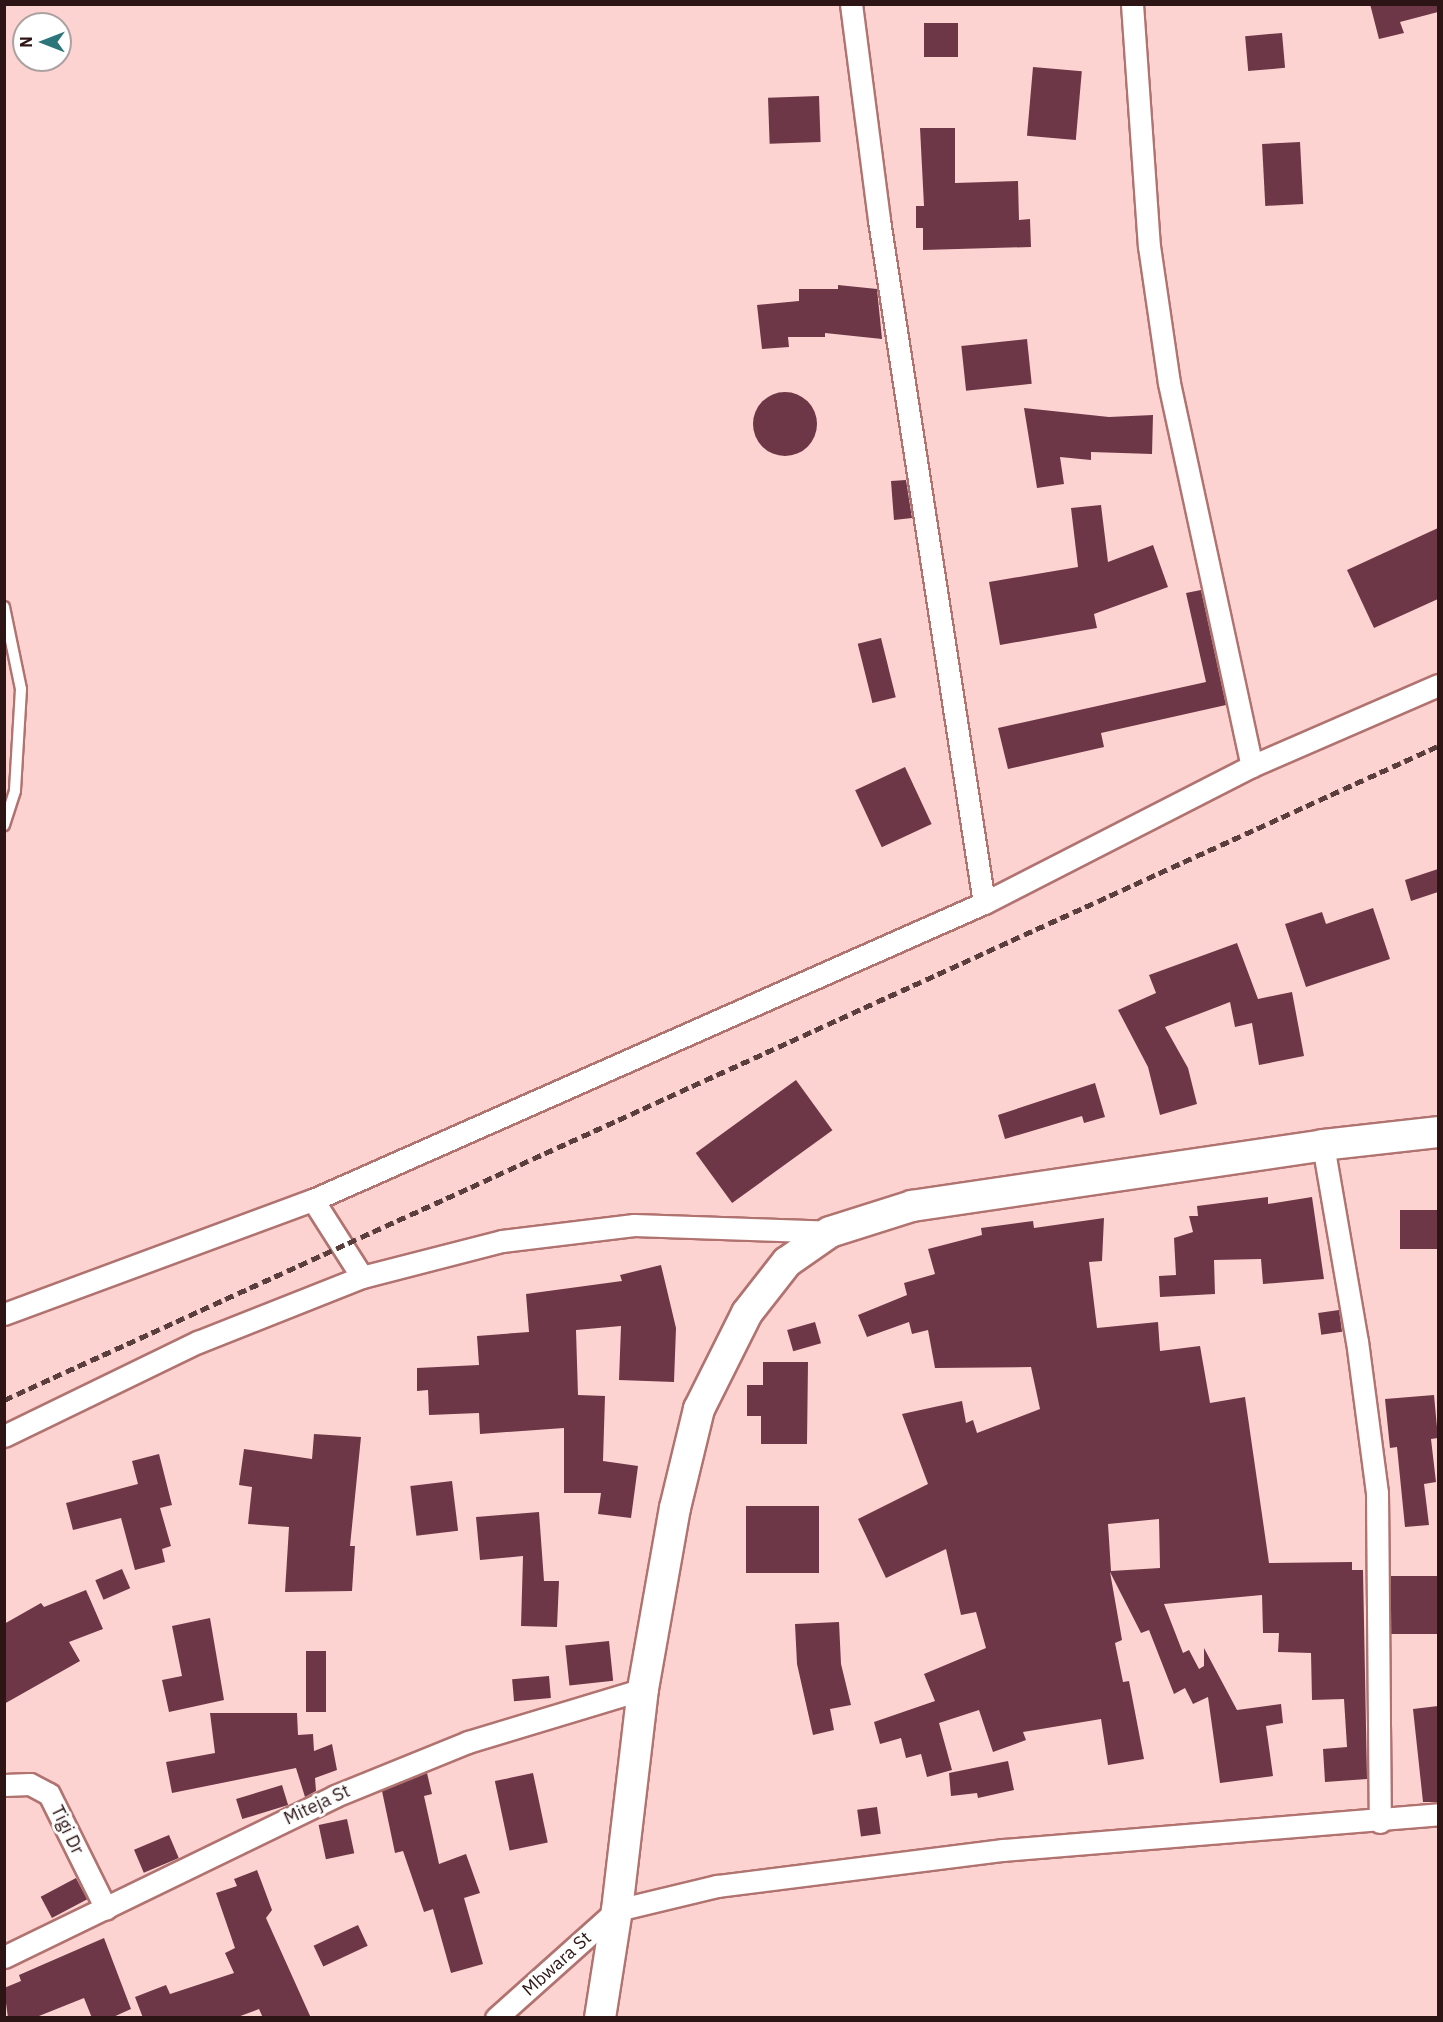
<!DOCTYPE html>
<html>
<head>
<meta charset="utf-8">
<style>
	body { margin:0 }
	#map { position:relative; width:1443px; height:2022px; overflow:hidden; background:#fdd3d1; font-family:"IBM Plex Sans",sans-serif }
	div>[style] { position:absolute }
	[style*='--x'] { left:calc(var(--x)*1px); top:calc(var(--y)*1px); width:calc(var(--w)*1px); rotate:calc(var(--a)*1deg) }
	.building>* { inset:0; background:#6d3747; transform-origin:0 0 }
	.round { border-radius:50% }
	.roads { filter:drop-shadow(2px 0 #b07370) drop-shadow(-2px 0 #b07370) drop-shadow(0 2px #b07370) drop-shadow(0 -2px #b07370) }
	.lane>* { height:10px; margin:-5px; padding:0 5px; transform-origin:5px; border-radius:5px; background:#fff }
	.street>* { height:21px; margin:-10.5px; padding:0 10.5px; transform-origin:10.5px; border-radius:10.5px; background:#fff }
	.secondary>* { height:30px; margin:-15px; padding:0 15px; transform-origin:15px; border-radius:15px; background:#fff }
	.rail>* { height:4.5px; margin-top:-2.25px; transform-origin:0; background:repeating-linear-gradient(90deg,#5a3e3e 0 9px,transparent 0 13.5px) }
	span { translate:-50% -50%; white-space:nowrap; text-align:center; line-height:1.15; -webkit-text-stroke:6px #fff; paint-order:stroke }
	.street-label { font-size:18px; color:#2d1515 }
	.frame { position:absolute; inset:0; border:6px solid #2d1515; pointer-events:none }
	.north { position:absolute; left:12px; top:12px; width:60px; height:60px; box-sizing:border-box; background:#fff; border:2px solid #aba1a1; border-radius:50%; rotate:270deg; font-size:16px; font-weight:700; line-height:24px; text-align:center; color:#2d1515 }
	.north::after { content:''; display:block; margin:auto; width:21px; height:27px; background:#2c767b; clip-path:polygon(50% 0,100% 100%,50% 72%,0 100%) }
</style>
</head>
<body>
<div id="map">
	<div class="building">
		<i style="clip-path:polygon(1370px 4px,1437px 4px,1438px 12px,1400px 22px,1404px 33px,1379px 39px)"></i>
		<i style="left:924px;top:23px;width:34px;height:34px"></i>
		<i style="left:1282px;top:33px;width:35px;height:37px;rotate:85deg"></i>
		<i style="left:1033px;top:67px;width:49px;height:69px;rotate:5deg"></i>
		<i style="left:819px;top:96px;width:46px;height:51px;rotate:88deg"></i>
		<i style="clip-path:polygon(920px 128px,955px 128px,955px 183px,1018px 181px,1019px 220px,1030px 219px,1031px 247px,923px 250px,923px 228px,916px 228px,916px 206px,924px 206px)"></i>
		<i style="left:1300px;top:142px;width:62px;height:38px;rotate:87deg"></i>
		<i style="clip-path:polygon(838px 285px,877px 289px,882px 339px,825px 333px,825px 337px,788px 337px,789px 347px,762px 349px,757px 305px,799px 301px,799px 289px,838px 289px)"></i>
		<i style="left:1027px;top:339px;width:45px;height:66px;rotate:84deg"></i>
		<i class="round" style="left:753px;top:392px;width:64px;height:64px"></i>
		<i style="clip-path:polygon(1024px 408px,1109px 417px,1153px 415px,1152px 454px,1091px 452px,1091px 460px,1060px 457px,1064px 484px,1037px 488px)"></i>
		<i style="clip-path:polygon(906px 480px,912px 518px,894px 520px,891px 481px)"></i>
		<i style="clip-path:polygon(1101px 505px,1108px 562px,1153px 545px,1168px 587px,1094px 614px,1097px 628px,1000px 645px,989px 582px,1078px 567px,1071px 508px)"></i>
		<i style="clip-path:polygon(1438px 528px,1438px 599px,1374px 628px,1347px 570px)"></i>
		<i style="clip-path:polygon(1201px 590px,1226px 705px,1101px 733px,1104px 747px,1008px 769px,998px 728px,1206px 682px,1186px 593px)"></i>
		<i style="left:881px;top:638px;width:61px;height:24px;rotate:76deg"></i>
		<i style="left:905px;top:767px;width:63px;height:55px;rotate:65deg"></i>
		<i style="clip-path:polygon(1438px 869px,1438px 892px,1411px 901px,1405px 880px)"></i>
		<i style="clip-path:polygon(1373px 908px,1390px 959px,1306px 987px,1285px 924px,1322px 912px,1326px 924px)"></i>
		<i style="clip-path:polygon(1237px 943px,1258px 999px,1292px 992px,1304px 1056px,1259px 1065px,1252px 1023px,1235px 1027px,1230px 1002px,1165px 1027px,1188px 1068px,1197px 1104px,1160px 1115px,1148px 1067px,1118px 1010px,1156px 993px,1149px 975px)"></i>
		<i style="left:796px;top:1080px;width:62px;height:124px;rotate:54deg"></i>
		<i style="clip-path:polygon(1095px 1083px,1105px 1117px,1084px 1123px,1082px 1116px,1005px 1139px,998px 1115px)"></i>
		<i style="clip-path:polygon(1268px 1197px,1268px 1204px,1312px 1197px,1324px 1279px,1263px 1284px,1261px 1259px,1214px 1260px,1215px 1294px,1160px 1297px,1159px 1276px,1176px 1275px,1174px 1238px,1193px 1232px,1189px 1216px,1198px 1216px,1197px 1206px)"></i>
		<i style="left:1438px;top:1210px;width:39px;height:38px;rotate:90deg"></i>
		<i style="clip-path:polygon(evenodd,1104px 1218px,1102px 1261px,1089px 1262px,1097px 1328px,1158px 1322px,1160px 1351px,1200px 1346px,1210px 1403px,1245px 1397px,1269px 1563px,1352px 1562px,1352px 1570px,1363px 1570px,1367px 1779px,1325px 1782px,1323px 1749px,1347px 1747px,1344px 1699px,1312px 1700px,1311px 1653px,1278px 1652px,1279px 1633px,1263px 1633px,1262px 1595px,1164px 1604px,1183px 1653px,1189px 1650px,1199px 1669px,1204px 1666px,1204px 1648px,1237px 1710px,1281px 1704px,1283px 1723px,1266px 1726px,1273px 1776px,1220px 1783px,1208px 1697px,1193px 1704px,1185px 1688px,1174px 1694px,1149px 1630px,1141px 1633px,1110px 1572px,1122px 1640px,1115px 1643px,1123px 1682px,1129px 1681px,1144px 1759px,1108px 1765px,1101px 1719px,1023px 1732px,1026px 1740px,993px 1752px,979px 1710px,939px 1723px,952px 1770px,927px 1777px,921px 1754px,906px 1758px,901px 1738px,880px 1744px,874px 1722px,935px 1701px,924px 1674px,986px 1648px,976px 1612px,961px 1615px,946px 1549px,886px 1578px,858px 1519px,928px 1484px,902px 1414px,962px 1401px,966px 1423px,973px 1420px,977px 1433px,1040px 1409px,1031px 1367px,935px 1368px,928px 1330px,912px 1334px,909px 1322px,867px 1337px,858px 1315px,907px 1295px,904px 1283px,935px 1274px,928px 1249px,982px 1235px,981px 1228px,1033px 1221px,1034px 1228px,1104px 1218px,1159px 1519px,1160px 1568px,1111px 1571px,1108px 1524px,1159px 1519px)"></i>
		<i style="clip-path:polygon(661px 1265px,676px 1328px,674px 1382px,619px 1380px,621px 1326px,576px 1330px,578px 1395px,605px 1396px,603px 1461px,638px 1466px,631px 1518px,598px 1514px,601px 1493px,564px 1493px,564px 1428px,480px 1434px,479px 1413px,429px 1415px,428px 1390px,417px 1391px,417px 1368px,479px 1365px,477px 1336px,529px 1332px,526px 1294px,622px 1281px,620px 1275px)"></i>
		<i style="left:1339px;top:1310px;width:22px;height:21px;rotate:82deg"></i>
		<i style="left:815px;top:1322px;width:22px;height:29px;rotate:74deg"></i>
		<i style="clip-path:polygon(763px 1362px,808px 1362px,807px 1444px,761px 1444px,761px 1416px,747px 1416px,747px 1385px,763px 1385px)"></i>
		<i style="clip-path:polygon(1434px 1395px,1438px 1438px,1431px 1439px,1436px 1482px,1424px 1484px,1429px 1525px,1405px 1527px,1397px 1447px,1390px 1448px,1385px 1399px)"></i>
		<i style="clip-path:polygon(314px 1434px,361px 1437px,350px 1546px,355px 1546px,352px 1591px,285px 1592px,289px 1527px,248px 1524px,252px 1487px,239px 1485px,244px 1449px,312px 1459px)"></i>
		<i style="clip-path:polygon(159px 1454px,172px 1505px,160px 1508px,171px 1546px,162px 1549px,165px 1562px,135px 1570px,121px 1518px,73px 1530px,66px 1503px,138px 1484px,132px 1461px)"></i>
		<i style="left:452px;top:1481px;width:50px;height:42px;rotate:83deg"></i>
		<i style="left:746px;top:1506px;width:73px;height:67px"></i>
		<i style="clip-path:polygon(539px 1512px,544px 1581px,559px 1581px,557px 1627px,521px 1626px,523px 1556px,480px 1560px,476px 1517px)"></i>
		<i style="left:122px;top:1569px;width:21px;height:29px;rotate:67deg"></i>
		<i style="left:1390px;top:1576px;width:48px;height:58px"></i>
		<i style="clip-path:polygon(86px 1590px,103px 1629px,69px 1642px,80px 1661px,4px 1704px,4px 1624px,41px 1603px,44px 1607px)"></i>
		<i style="clip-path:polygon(210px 1618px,224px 1700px,169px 1712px,162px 1680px,182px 1676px,172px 1626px)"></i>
		<i style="clip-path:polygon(839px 1622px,841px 1664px,851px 1705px,830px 1709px,834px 1730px,813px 1735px,797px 1664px,795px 1624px)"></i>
		<i style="left:609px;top:1641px;width:40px;height:44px;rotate:84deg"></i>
		<i style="left:306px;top:1651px;width:20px;height:61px"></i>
		<i style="left:549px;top:1676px;width:22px;height:37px;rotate:85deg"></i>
		<i style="clip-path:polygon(1438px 1706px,1438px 1802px,1423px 1802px,1413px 1709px)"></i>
		<i style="clip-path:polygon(210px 1713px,297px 1713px,298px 1735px,313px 1734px,314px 1751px,332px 1744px,337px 1770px,315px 1778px,316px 1791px,305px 1797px,296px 1768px,172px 1793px,166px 1762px,215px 1753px)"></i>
		<i style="clip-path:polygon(1008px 1761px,1014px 1790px,978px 1798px,977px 1793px,951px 1796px,949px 1773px)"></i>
		<i style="clip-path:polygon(427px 1773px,432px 1794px,424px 1796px,439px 1864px,466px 1854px,480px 1893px,464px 1898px,483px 1964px,451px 1973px,433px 1909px,424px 1912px,403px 1851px,395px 1853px,382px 1791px)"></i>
		<i style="left:533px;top:1773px;width:71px;height:39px;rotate:78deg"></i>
		<i style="left:282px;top:1785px;width:21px;height:48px;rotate:73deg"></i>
		<i style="left:877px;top:1807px;width:27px;height:20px;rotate:82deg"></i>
		<i style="left:347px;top:1819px;width:35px;height:29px;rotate:78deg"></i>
		<i style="left:169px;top:1835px;width:25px;height:38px;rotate:67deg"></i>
		<i style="clip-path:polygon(257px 1870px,272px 1910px,266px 1918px,311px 2018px,263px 2018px,259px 2009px,235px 2018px,143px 2018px,135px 1997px,166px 1985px,170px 1994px,234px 1973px,225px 1953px,235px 1948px,216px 1893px,237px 1886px,234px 1879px)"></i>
		<i style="left:76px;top:1878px;width:24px;height:40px;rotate:62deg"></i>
		<i style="left:358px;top:1925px;width:23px;height:49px;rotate:65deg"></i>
		<i style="clip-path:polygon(104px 1938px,131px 2009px,111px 2018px,92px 2018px,84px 1998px,34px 2018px,8px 2018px,4px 1988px,21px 1981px,19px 1975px)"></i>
	</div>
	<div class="roads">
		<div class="lane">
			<i style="--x:4;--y:607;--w:84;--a:78.3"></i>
			<i style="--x:21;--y:689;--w:102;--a:93.4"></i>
			<i style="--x:15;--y:791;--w:36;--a:108"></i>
		</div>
		<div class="street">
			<i style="--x:851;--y:4;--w:218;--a:82.6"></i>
			<i style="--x:879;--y:220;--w:691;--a:81.26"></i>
			<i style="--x:1132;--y:4;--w:243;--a:86"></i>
			<i style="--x:1149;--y:246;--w:138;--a:81.7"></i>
			<i style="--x:1169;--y:383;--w:392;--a:77.8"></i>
			<i style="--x:1323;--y:1145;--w:199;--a:80.2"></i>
			<i style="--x:1357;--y:1341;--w:153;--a:82.5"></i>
			<i style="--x:1377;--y:1493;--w:329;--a:89.5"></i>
			<i style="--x:313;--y:1200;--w:91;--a:57.5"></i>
			<i style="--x:4;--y:1314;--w:329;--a:-20.3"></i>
			<i style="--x:313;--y:1200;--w:734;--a:-23.88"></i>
			<i style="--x:984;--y:903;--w:301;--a:-27.1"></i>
			<i style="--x:1252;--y:766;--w:203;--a:-23.5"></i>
			<i style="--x:4;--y:1436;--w:216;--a:-25.9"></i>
			<i style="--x:198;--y:1342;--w:176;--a:-21.6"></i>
			<i style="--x:362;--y:1277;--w:145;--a:-14.4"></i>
			<i style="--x:502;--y:1241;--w:133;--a:-6.9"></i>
			<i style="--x:634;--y:1225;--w:196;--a:2"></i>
			<i style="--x:4;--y:1785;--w:26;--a:-2"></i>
			<i style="--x:30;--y:1784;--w:21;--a:28"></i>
			<i style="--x:49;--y:1794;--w:128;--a:63.6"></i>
			<i style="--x:4;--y:1957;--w:368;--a:-25.9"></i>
			<i style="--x:335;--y:1796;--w:144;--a:-22.1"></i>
			<i style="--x:468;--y:1742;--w:183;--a:-16.8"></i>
			<i style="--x:496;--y:2018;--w:162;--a:-41.8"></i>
			<i style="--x:617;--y:1910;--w:103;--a:-13.5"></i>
			<i style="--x:717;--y:1886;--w:288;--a:-7.2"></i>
			<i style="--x:1003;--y:1850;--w:436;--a:-4.7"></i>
		</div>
		<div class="secondary">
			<i style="--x:600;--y:2018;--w:109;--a:-81.1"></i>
			<i style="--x:617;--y:1910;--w:223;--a:-83.3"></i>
			<i style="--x:643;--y:1689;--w:184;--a:-80"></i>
			<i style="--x:675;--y:1508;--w:102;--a:-76.4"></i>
			<i style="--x:699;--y:1409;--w:107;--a:-63.4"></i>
			<i style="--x:747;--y:1313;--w:65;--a:-51.9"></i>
			<i style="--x:787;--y:1262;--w:52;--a:-34.9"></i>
			<i style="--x:830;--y:1232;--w:86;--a:-17.6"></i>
			<i style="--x:912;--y:1206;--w:416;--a:-8.4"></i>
			<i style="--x:1323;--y:1145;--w:116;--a:-6.4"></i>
		</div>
	</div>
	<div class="rail">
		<i style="--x:4;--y:1400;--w:1576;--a:-24.52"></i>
	</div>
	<div class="street-label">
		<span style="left:317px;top:1805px;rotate:-25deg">Miteja St</span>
		<span style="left:67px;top:1830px;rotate:64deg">Tigi Dr</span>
		<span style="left:557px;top:1964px;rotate:-42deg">Mbwara St</span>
	</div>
	<div class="frame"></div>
	<div class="north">N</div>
</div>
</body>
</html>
